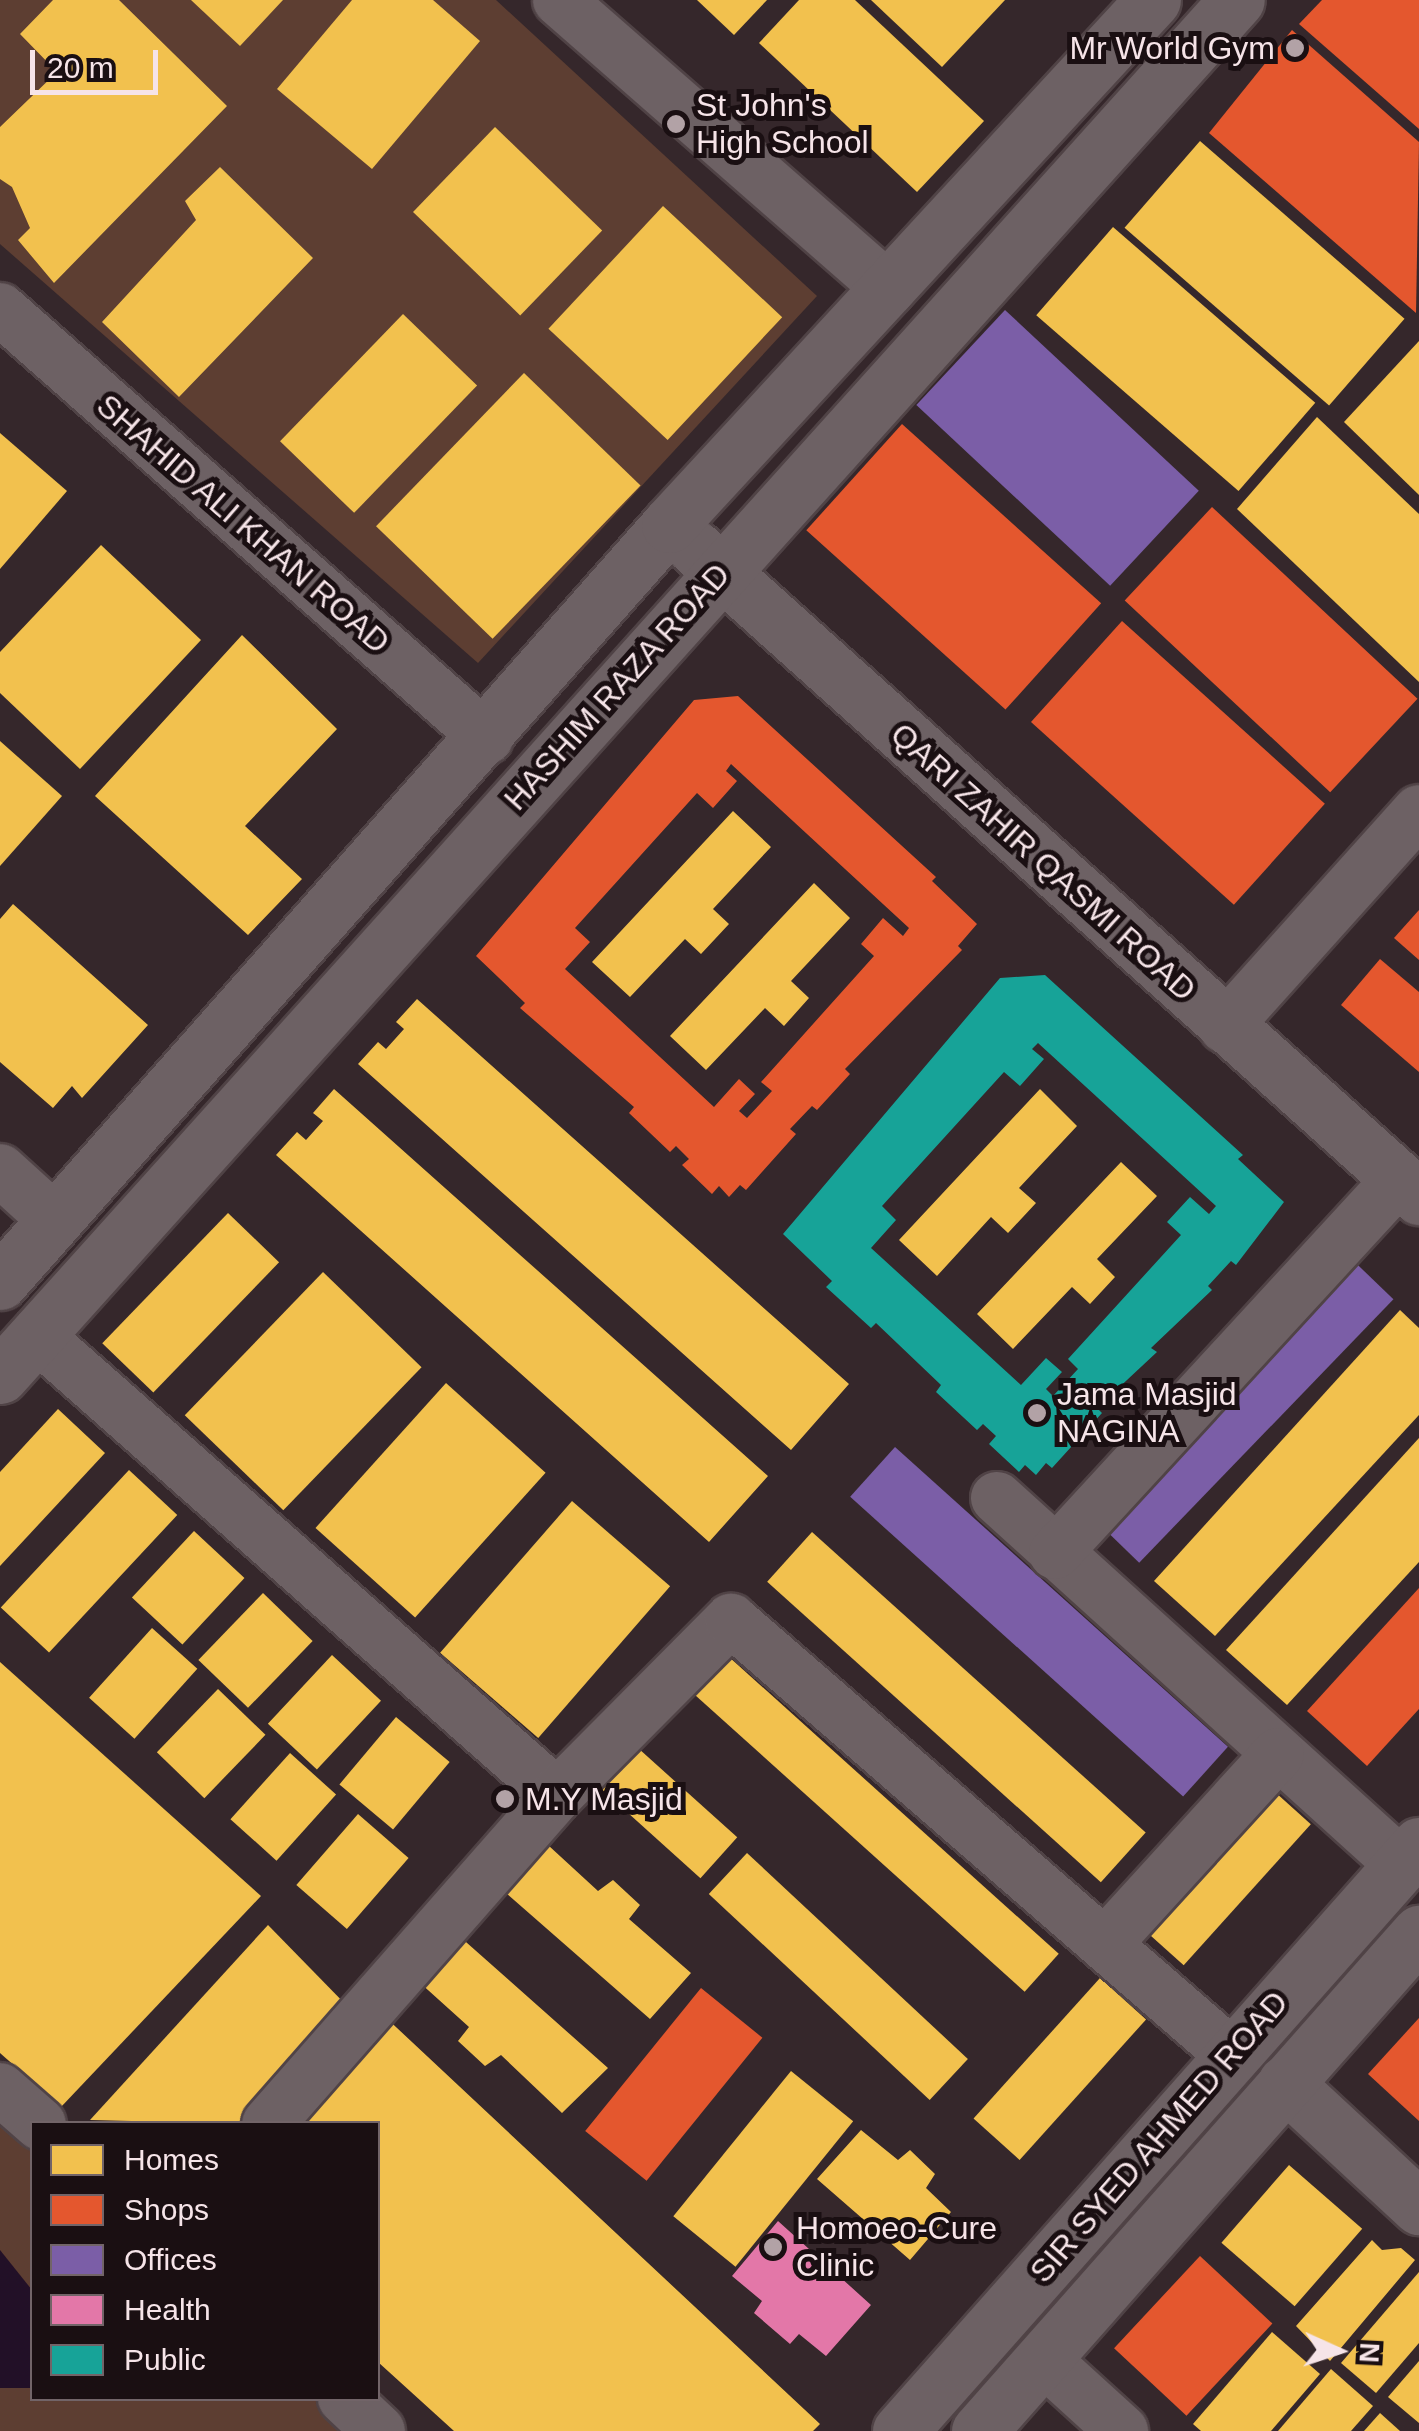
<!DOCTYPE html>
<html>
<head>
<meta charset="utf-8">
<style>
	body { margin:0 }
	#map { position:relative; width:1419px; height:2431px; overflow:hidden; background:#35272b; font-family:Helvetica,sans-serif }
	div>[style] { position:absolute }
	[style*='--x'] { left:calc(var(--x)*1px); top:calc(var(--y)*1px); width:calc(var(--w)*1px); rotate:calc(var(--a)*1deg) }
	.green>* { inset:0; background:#5d3e32 }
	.water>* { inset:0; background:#221027 }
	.homes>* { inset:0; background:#f2c14e; transform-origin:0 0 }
	.shops>* { inset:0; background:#e4572e; transform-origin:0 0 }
	.offices>* { inset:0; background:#7b5ea7; transform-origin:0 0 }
	.health>* { inset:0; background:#e377a8 }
	.public>* { inset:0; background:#17a398 }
	.roads { filter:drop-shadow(2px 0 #504346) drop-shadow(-2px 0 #504346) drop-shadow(0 2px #504346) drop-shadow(0 -2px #504346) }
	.street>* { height:52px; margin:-26px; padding:0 26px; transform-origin:26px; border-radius:26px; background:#6d6164 }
	.secondary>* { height:55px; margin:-27.5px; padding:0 27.5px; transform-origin:27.5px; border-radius:27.5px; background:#6d6164 }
	.dots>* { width:28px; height:28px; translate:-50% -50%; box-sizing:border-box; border:5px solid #1a0f12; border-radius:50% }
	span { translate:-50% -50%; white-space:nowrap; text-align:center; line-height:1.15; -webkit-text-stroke:10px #1a0f12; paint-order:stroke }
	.poi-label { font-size:32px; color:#f6e4e8 }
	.right { translate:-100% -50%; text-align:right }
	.left { translate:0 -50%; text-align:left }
	.street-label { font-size:32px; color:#f6e4e8 }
	.legend { position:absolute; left:30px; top:2121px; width:350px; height:280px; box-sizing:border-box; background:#1a0f12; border:2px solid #726468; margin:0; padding:12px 18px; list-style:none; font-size:30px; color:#f6e4e8 }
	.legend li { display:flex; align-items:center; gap:20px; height:50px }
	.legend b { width:50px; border:2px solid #726468 }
	.north { position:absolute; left:1289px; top:2301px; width:100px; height:100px; -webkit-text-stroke:8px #1a0f12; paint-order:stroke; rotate:93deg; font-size:28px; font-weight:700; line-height:40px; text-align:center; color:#f6e4e8 }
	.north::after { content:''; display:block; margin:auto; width:35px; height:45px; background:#f6e4e8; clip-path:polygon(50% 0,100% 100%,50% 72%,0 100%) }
	.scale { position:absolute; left:30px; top:50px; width:128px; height:45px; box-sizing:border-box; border:5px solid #f6e4e8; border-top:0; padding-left:12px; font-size:30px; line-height:35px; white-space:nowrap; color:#f6e4e8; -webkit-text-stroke:8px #1a0f12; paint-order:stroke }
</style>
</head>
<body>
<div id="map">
	<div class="green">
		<i style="clip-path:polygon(0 0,496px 0,817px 296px,478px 663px,0 244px)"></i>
		<i style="clip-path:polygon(0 2101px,32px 2130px,32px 2398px,332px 2399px,368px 2431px,0 2431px)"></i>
	</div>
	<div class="water">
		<i style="clip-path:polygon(0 2250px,32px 2290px,32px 2388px,0 2388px)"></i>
	</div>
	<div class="homes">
		<i style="clip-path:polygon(53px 0,119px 0,227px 106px,54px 283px,18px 240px,30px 228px,12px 187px,0 179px,0 127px,57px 72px,20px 34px)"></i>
		<i style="clip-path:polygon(191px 0,283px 0,240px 46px)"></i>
		<i style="clip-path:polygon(352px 0,433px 0,480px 41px,372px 169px,277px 89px)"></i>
		<i style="clip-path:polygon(697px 0,767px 0,734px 35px)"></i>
		<i style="clip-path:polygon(799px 0,855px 0,984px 121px,917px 192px,759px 43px)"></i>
		<i style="clip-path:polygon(871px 0,1005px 0,942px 67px)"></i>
		<i style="left:495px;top:127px;width:149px;height:118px;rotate:44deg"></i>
		<i style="left:1200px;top:141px;width:271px;height:115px;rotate:41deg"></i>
		<i style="clip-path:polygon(220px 167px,313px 258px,179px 397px,102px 322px,196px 220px,185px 201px)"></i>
		<i style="left:663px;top:206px;width:163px;height:168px;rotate:43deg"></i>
		<i style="left:1113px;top:227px;width:268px;height:117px;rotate:41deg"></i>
		<i style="left:403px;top:314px;width:103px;height:177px;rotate:44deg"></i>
		<i style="clip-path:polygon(1419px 341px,1419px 495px,1344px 422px)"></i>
		<i style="left:524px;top:373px;width:162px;height:213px;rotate:44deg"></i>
		<i style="clip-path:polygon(1317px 417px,1419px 514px,1419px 682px,1237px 509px)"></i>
		<i style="clip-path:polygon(0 433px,67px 491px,0 569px)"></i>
		<i style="clip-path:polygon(101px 545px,201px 640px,80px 769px,0 693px,0 652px)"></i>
		<i style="clip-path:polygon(242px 635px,337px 729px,245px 826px,302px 879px,248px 935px,95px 796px)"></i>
		<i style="clip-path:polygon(0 741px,62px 796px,0 866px)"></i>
		<i style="clip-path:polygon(733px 811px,771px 847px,713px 909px,729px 924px,701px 954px,685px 939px,630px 997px,592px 962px)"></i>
		<i style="clip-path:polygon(814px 883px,850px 918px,791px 981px,809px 998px,784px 1026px,765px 1008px,706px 1070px,670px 1036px)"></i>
		<i style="clip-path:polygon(13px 904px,148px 1025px,82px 1098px,72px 1086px,53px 1108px,0 1062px,0 919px)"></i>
		<i style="clip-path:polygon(417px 999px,849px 1384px,791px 1450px,358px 1064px,378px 1042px,386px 1049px,404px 1029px,396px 1022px)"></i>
		<i style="clip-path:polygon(334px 1089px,768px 1476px,709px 1542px,276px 1155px,297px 1132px,306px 1140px,323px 1121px,313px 1113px)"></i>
		<i style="clip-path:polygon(1040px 1089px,1077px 1126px,1019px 1188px,1036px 1203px,1008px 1233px,991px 1217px,937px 1276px,899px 1240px)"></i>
		<i style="clip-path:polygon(1121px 1162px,1157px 1196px,1097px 1259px,1115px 1277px,1090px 1304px,1072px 1287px,1013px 1349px,977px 1314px)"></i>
		<i style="left:228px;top:1213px;width:71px;height:181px;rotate:44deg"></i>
		<i style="left:323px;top:1272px;width:137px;height:199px;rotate:44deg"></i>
		<i style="clip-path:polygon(1400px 1310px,1419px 1328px,1419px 1415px,1215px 1636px,1154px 1581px)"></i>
		<i style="left:446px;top:1383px;width:134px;height:195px;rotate:42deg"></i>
		<i style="clip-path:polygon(58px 1409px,105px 1453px,0 1566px,0 1472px)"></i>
		<i style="clip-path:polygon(1419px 1438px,1419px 1562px,1287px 1705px,1226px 1650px)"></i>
		<i style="left:129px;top:1470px;width:66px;height:188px;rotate:43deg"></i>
		<i style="left:572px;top:1501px;width:130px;height:201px;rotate:41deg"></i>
		<i style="left:194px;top:1531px;width:69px;height:91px;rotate:43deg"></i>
		<i style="left:812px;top:1532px;width:449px;height:67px;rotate:42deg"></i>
		<i style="left:263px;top:1593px;width:69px;height:93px;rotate:44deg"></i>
		<i style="left:152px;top:1628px;width:61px;height:94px;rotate:42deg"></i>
		<i style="left:708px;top:1638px;width:472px;height:51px;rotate:42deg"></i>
		<i style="left:332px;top:1655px;width:67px;height:94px;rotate:43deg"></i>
		<i style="clip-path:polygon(0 1662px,261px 1896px,61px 2107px,0 2053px)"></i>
		<i style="left:218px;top:1689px;width:66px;height:88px;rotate:44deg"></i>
		<i style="left:396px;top:1717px;width:70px;height:88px;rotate:40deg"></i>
		<i style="left:628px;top:1739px;width:147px;height:55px;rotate:42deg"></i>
		<i style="left:290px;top:1753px;width:62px;height:89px;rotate:42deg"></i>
		<i style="left:1264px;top:1782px;width:63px;height:190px;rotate:42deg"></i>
		<i style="left:358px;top:1814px;width:67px;height:94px;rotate:41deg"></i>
		<i style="clip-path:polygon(536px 1834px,598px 1891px,613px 1880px,640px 1905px,629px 1919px,691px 1973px,650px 2019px,490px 1879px)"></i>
		<i style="left:747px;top:1853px;width:302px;height:56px;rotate:43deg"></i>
		<i style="clip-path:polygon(268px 1925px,352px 2011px,256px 2124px,90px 2120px)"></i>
		<i style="clip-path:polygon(449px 1927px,608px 2068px,562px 2113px,501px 2055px,485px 2066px,458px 2041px,469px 2027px,408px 1972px)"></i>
		<i style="left:1100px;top:1978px;width:62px;height:189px;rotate:42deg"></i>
		<i style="clip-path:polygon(381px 2013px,820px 2424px,813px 2431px,454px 2431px,378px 2362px,378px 2124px,281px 2124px)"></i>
		<i style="left:791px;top:2071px;width:80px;height:187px;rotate:39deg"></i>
		<i style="clip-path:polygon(861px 2130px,898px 2160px,910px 2150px,935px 2174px,926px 2188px,951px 2212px,910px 2260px,817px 2179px)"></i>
		<i style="left:1289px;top:2165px;width:97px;height:103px;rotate:41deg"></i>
		<i style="clip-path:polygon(1372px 2240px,1382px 2250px,1401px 2248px,1415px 2260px,1330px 2361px,1296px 2326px)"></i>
		<i style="clip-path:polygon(1419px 2272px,1419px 2343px,1376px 2393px,1341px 2363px)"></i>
		<i style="clip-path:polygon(1272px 2332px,1320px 2374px,1271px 2431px,1201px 2431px,1193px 2424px)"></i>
		<i style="clip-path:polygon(1419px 2361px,1419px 2423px,1388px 2397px)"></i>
		<i style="clip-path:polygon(1331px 2369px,1373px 2406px,1351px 2431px,1278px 2431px)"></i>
		<i style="clip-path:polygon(1380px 2413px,1400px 2431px,1364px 2431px)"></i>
	</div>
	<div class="shops">
		<i style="clip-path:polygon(1322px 0,1419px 0,1419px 129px,1299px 24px)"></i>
		<i style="clip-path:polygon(1292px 30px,1419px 142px,1416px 313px,1209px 133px)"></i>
		<i style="left:902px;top:424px;width:268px;height:143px;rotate:42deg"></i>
		<i style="left:1212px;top:507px;width:281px;height:128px;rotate:43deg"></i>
		<i style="left:1122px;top:621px;width:273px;height:136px;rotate:42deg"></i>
		<i style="clip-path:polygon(evenodd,738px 696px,936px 877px,932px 881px,977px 924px,958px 946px,962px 950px,845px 1069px,850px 1074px,817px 1110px,812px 1106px,790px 1129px,796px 1134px,746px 1190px,740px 1185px,729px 1197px,719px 1186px,712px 1194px,682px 1165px,689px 1159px,676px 1146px,670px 1152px,629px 1113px,634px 1107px,520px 1008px,525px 1003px,476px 956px,694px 700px,738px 696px,731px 764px,909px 928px,903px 936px,883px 918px,861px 944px,874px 956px,761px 1082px,772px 1091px,747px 1118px,739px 1111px,755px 1094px,739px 1079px,714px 1107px,565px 969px,590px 942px,575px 928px,697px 793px,713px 808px,737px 781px,726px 771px,731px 764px)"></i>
		<i style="clip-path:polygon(1419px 910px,1419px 960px,1394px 938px)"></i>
		<i style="clip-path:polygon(1380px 959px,1419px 992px,1419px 1072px,1341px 1005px)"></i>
		<i style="clip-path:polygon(1419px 1588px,1419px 1709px,1367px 1766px,1307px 1711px)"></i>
		<i style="left:701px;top:1988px;width:79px;height:184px;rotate:39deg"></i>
		<i style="clip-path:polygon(1419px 2018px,1419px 2121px,1368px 2074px)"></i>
		<i style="left:1200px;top:2256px;width:99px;height:126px;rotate:43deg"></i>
	</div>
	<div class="offices">
		<i style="left:1005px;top:310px;width:265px;height:130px;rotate:43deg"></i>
		<i style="left:1333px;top:1241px;width:84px;height:366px;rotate:44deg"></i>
		<i style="left:895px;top:1447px;width:448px;height:67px;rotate:42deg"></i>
	</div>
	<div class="health">
		<i style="clip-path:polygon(778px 2221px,871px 2305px,826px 2356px,799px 2334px,790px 2344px,754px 2313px,762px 2301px,732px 2276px)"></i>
	</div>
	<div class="public">
		<i style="clip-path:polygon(evenodd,1045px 975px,1243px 1155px,1238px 1159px,1284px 1202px,1236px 1265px,1231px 1261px,1208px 1286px,1212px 1290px,1151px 1348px,1157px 1352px,1097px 1408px,1102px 1413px,1052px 1468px,1046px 1463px,1036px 1475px,1025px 1465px,1019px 1472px,989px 1444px,996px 1436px,983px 1424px,977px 1430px,936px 1392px,941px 1385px,876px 1323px,871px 1328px,826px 1287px,832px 1281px,783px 1234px,1000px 978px,1045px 975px,1038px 1043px,1216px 1206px,1209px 1214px,1190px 1197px,1167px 1222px,1181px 1235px,1068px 1359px,1078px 1369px,1053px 1396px,1046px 1389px,1062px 1372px,1046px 1358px,1021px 1385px,871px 1248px,896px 1220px,882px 1206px,1004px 1072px,1020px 1086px,1044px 1059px,1032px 1049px,1038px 1043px)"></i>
	</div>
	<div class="roads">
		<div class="street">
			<i style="--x:559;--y:0;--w:439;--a:41.2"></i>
			<i style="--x:0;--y:309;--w:649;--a:41.38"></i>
			<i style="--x:1225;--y:1027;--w:290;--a:-48.1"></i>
			<i style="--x:0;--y:1170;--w:74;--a:42.3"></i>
			<i style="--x:36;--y:1335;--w:695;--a:41.44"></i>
			<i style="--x:997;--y:1498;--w:545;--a:42.17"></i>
			<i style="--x:1055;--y:1553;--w:508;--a:-47.39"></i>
			<i style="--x:1105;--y:1944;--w:257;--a:-47.7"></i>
			<i style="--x:0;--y:2089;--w:53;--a:41.2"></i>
			<i style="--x:268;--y:2124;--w:438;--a:-48.7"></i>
			<i style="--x:557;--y:1795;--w:247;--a:-45.2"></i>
			<i style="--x:731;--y:1620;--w:662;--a:40.96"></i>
			<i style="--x:1043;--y:2359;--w:107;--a:42.3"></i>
			<i style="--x:344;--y:2398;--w:48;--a:43.3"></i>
		</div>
		<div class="secondary">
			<i style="--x:694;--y:547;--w:974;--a:41.88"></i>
			<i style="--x:0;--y:1282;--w:1010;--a:-48.53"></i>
			<i style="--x:669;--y:525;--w:714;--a:-47.33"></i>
			<i style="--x:0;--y:1376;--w:1850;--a:-48.05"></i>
			<i style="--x:1285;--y:2083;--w:183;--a:42.8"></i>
			<i style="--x:900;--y:2431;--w:783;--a:-48.47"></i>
			<i style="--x:979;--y:2431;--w:665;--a:-48.54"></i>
		</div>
	</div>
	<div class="dots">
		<i style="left:1295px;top:48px;background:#b2a2a6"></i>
		<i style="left:676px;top:124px;background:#b2a2a6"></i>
		<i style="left:1037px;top:1413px;background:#b2a2a6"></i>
		<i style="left:505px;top:1799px;background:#b2a2a6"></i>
		<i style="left:773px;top:2247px;background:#b2a2a6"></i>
	</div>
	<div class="poi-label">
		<span class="right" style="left:1275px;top:48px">Mr World Gym</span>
		<span class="left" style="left:696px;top:124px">St John's<br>High School</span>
		<span class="left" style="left:1057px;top:1413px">Jama Masjid<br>NAGINA</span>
		<span class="left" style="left:525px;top:1799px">M.Y Masjid</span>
		<span class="left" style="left:796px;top:2247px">Homoeo-Cure<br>Clinic</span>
	</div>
	<div class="street-label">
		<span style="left:243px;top:524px;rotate:41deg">SHAHID ALI KHAN ROAD</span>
		<span style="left:617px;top:687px;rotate:-48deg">HASHIM RAZA ROAD</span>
		<span style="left:1043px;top:862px;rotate:42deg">QARI ZAHIR QASMI ROAD</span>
		<span style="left:1159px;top:2137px;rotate:-49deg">SIR SYED AHMED ROAD</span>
	</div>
	<ul class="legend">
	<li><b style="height:28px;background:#f2c14e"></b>Homes</li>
	<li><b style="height:28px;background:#e4572e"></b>Shops</li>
	<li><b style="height:28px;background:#7b5ea7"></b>Offices</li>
	<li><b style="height:28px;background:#e377a8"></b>Health</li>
	<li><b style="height:28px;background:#17a398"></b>Public</li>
	</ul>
	<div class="north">N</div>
	<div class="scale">20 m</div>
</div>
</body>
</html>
